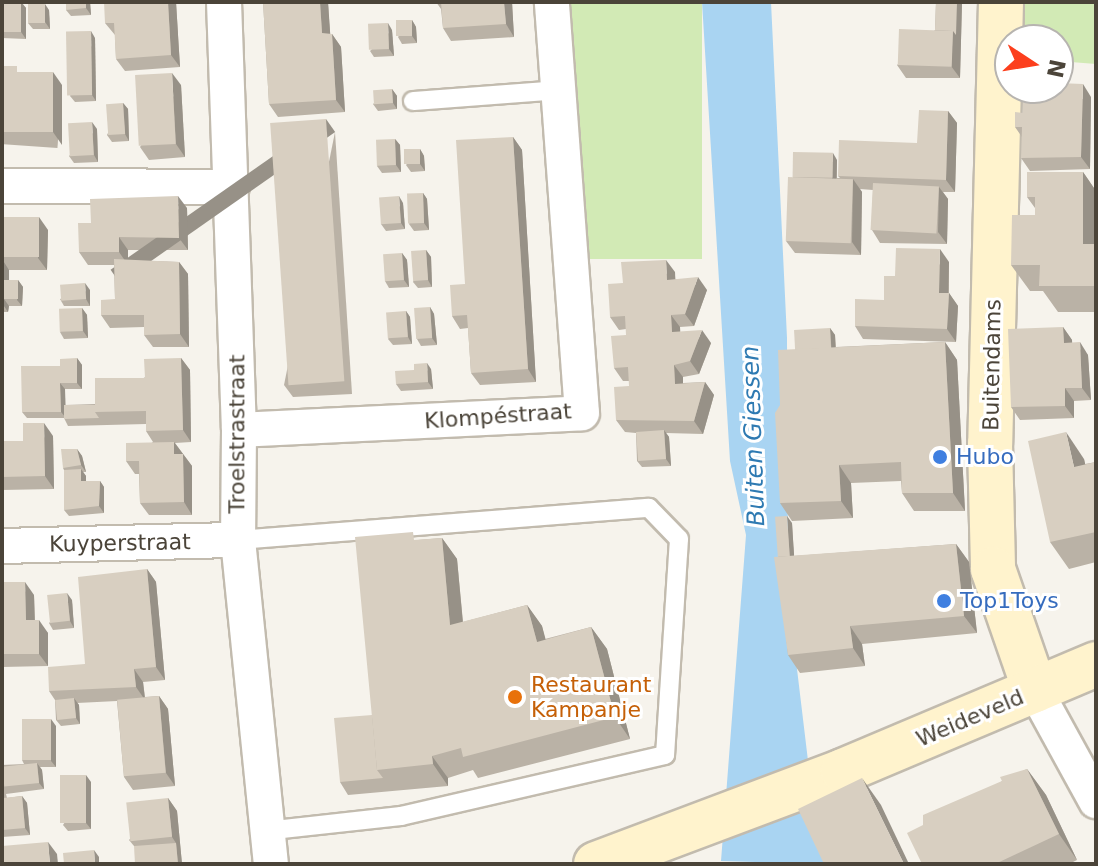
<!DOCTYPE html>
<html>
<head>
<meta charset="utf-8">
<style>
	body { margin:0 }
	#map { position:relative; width:1098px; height:866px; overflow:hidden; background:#f6f3ec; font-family:"DejaVu Sans",sans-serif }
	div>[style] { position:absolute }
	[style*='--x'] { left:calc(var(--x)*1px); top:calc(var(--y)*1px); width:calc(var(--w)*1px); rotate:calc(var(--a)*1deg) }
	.green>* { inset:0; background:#d2eab5; transform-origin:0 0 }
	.water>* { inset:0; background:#a9d4f2 }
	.roads { filter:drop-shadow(2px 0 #c2bbae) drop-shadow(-2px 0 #c2bbae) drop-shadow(0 2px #c2bbae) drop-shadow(0 -2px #c2bbae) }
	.lane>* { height:18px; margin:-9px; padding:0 9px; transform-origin:9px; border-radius:9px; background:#fff }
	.street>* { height:34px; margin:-17px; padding:0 17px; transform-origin:17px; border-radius:17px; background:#fff }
	.secondary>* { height:44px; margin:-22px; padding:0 22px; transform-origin:22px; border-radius:22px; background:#fff3cd }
	.wall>* { inset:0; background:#bab2a6; transform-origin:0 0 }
	.shaded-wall>* { inset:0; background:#979187; transform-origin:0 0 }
	.building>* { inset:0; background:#d8cfc1; transform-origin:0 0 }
	.dots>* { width:22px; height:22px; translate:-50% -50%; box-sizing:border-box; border:4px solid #fff; border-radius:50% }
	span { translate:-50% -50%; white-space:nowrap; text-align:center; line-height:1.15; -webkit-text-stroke:6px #fff; paint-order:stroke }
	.street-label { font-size:22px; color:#4b4439 }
	.shop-label { font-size:22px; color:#366cbe }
	.left { translate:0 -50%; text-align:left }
	.food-label { font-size:22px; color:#c56008 }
	.water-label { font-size:24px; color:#2e7ab2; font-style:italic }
	.frame { position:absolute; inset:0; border:4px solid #4b4439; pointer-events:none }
	.north { position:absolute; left:994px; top:24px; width:80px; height:80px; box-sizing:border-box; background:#fff; border:2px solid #b7b4b0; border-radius:50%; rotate:102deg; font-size:22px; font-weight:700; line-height:32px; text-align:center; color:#4b4439 }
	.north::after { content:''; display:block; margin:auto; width:28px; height:36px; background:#fc3f1d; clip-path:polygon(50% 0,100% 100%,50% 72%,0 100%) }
</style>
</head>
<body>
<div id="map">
	<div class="green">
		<i style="left:566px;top:2px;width:136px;height:257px"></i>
		<i style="clip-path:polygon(1015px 2px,1096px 2px,1096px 64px,1058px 61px,1058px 40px,1013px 40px)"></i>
	</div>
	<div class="water">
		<i style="clip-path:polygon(702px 2px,771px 2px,787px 338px,788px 594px,809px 769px,827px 864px,721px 861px,746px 535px,730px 461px)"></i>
	</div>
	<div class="roads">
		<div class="lane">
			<i style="--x:413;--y:101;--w:145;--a:-4.3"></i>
			<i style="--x:238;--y:540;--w:412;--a:-4.5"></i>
			<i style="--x:649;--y:508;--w:43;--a:45.9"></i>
			<i style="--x:679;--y:539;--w:216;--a:93.7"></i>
			<i style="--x:665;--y:755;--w:271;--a:167"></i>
			<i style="--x:401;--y:816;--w:136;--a:173.7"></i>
		</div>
		<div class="street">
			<i style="--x:224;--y:2;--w:428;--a:88"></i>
			<i style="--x:239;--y:430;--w:110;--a:90.5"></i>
			<i style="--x:238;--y:540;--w:326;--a:84.2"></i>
			<i style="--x:2;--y:186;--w:230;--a:0.2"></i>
			<i style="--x:239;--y:430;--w:343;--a:-2.8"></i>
			<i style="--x:582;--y:413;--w:412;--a:-94.2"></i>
			<i style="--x:2;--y:546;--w:236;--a:-1.5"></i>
			<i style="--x:1035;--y:690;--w:127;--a:61.2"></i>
		</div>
		<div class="secondary">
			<i style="--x:1001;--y:2;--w:442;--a:91.4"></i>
			<i style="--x:990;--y:444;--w:125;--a:88.6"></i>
			<i style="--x:993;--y:569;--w:128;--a:70.9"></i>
			<i style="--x:596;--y:864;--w:264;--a:-20.6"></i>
			<i style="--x:843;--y:771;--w:275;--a:-22.9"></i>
		</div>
	</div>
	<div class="wall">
		<i style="clip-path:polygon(2px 2px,21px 2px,26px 8px,26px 39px,2px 38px)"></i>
		<i style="clip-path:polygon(66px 2px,90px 2px,91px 15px,71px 16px,66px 10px)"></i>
		<i style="clip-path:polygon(176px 2px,180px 67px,125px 71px,116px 59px,115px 35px,105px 23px)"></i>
		<i style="clip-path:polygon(263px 2px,328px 2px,330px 34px,332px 34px,341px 47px,345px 112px,278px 117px,269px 104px)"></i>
		<i style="clip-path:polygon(436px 2px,512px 2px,514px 37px,451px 41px,443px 28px,441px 9px)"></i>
		<i style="clip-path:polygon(936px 2px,962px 3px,960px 78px,906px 78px,897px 65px,935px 30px)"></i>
		<i style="clip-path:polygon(49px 10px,50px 29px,33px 29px,28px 23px)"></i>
		<i style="clip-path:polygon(412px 20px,416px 27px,417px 43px,402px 44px,398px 37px)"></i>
		<i style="clip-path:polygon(392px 30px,394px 56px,374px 57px,370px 51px)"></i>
		<i style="clip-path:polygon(95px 38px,96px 101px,75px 102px,70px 96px)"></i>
		<i style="left:2px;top:81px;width:60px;height:63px;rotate:4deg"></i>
		<i style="clip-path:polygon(181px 85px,185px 157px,149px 160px,140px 147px)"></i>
		<i style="clip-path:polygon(392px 89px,397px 96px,397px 109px,378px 111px,373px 104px)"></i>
		<i style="clip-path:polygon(1091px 97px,1090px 169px,1030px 171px,1021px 158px,1022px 137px,1015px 127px,1023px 113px)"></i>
		<i style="clip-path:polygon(123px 103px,128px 109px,129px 141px,112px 142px,107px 135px)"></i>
		<i style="clip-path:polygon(948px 111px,957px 123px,955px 192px,943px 192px,948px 199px,947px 244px,880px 243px,872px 230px,873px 190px,860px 189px,862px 192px,861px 255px,795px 253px,786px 241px,793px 177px,837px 160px,837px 178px,840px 178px,838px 176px,917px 143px)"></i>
		<i style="clip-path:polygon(97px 129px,98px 162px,74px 163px,69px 156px)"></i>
		<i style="clip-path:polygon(335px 132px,352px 394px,293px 397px,284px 385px)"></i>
		<i style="clip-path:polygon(513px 137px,522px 150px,536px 382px,480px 385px,471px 373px,468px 328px,460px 329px,452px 316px,465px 284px)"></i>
		<i style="clip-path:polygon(395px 139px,400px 145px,401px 172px,382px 173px,377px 166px)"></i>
		<i style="clip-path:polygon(420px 149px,424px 156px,425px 171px,411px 172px,406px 165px)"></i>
		<i style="clip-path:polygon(1083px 172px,1096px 191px,1096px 312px,1058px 312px,1043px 291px,1030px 291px,1011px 265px,1035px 215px,1035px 208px,1027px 197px)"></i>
		<i style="clip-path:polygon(423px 193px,427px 199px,429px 230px,414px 231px,409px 224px)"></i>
		<i style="clip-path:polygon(403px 203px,405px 229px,386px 231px,381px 224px)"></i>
		<i style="clip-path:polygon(187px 208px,188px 250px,128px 250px,128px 260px,179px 262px,188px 274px,189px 347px,153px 347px,144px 335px,144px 327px,110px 328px,101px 315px,115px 299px,114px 265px,88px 265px,79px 252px,91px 223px)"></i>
		<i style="clip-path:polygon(2px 217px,48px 230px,47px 270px,9px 270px,9px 280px,18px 280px,23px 287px,22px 306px,9px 306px,8px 312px,2px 312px)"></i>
		<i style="clip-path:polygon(426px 250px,431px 257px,432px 287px,418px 288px,413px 282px)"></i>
		<i style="clip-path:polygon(402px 253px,407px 260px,409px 287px,389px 288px,385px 281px)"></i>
		<i style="clip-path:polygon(949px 262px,949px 293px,958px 306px,956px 342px,863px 339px,855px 326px,884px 300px,895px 276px)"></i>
		<i style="clip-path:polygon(675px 272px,675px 279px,707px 290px,694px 326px,680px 327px,680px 332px,711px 343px,699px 374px,683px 377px,683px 383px,705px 382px,714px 395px,703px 434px,666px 433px,669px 437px,671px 466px,642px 467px,637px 461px,636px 433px,625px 432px,616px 420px,629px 386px,629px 381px,623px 381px,614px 368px,626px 335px,626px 329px,619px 330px,610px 317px,623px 283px)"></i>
		<i style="clip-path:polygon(90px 290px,90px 306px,64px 306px,60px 299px)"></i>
		<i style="clip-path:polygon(430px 307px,434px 314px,437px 345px,421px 346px,417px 339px)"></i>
		<i style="clip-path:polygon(82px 308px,87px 315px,88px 338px,64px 339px,60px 332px)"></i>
		<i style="clip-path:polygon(406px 311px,410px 317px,412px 344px,393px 345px,388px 339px)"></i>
		<i style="clip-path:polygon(1063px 327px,1072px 340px,1072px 343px,1088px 355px,1091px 400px,1074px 401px,1074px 418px,1020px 420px,1011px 407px)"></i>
		<i style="clip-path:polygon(830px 328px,835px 335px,836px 347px,945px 342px,957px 360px,965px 511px,914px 511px,902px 493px,901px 481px,851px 483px,853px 518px,792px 521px,780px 503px,795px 349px)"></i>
		<i style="clip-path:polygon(77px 358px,82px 365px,82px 389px,65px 389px,65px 405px,95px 404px,181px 358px,190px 370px,191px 442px,175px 443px,192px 466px,192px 515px,149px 515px,140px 503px,139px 474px,135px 474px,126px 461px,153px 442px,146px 431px,146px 424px,68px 426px,64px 418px,27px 418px,22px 412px,60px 366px)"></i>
		<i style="clip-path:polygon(431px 369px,433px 389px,401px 391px,396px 384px)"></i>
		<i style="clip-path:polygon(53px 436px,54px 489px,2px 490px,2px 441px,23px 441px)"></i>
		<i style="clip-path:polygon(77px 449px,82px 456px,86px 472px,83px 472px,86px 476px,86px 481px,100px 481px,104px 487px,104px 513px,69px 516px,64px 510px,64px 470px,63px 468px)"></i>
		<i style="clip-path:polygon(1084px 459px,1085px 464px,1096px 462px,1096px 562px,1069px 569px,1050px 542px)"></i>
		<i style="clip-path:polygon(792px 523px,794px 556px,956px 544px,969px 562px,977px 633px,862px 644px,865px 666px,800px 673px,788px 655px,778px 557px)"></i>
		<i style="clip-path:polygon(442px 538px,457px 559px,463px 622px,527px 605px,542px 626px,545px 639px,591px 627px,607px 649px,630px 739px,478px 778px,473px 770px,448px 778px,448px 786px,348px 795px,340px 782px,372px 715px,418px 540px)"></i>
		<i style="clip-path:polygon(147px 569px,156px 582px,165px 680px,143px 682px,145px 697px,159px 696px,168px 709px,175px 786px,133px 790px,124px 777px,117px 701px,77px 703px,79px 705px,80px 724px,61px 726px,56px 720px,55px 700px,49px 691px,85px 664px)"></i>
		<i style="clip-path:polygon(2px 582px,34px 595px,35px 620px,48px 633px,48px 666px,2px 667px)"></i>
		<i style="clip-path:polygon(72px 600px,74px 628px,53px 630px,49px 623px)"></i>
		<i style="clip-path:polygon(56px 726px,56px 767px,40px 767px,42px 770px,44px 789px,6px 794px,7px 798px,22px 796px,27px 803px,30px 835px,2px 837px,2px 765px,24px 764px,22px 760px)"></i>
		<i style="clip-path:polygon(1027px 769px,1046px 795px,1077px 860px,1069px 864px,922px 864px,1002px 781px)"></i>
		<i style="clip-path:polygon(91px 782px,91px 829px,68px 831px,63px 825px)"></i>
		<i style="clip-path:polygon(168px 798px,177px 811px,182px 864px,134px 846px,129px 840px)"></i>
	</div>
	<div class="shaded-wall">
		<i style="clip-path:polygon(21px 2px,26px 8px,26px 39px,21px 32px)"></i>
		<i style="clip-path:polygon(86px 2px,90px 2px,91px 15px,86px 8px)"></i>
		<i style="clip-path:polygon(168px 2px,176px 2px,180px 67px,171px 55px)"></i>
		<i style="clip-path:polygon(320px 2px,328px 2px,331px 45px,322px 33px)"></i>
		<i style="clip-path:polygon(504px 2px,512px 2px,514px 37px,506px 24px)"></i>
		<i style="clip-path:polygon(957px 2px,962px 3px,960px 78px,951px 66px,953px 31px)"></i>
		<i style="clip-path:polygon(45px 4px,49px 10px,50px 29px,45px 22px)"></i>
		<i style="clip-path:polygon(412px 20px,416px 27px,417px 43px,412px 36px)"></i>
		<i style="clip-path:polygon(388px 23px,392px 30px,394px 56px,389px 49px)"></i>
		<i style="clip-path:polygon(91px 31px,95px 38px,96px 101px,92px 95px)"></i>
		<i style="clip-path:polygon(332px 34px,341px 47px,345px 112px,336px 100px)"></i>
		<i style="clip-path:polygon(53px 72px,62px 85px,62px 145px,53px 132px)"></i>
		<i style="clip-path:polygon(172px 73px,181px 85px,185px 157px,176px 144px)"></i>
		<i style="clip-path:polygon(1083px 84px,1091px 97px,1090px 169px,1081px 157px)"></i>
		<i style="clip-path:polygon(392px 89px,397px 96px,397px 109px,393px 103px)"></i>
		<i style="clip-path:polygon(123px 103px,128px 109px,129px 141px,125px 134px)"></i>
		<i style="clip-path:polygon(948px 111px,957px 123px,955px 192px,946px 180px)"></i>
		<i style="left:326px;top:119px;width:16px;height:263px;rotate:55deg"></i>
		<i style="clip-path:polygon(92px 122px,97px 129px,98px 162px,94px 155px)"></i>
		<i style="clip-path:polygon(513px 137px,522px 150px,536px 382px,528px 369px)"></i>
		<i style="clip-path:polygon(395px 139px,400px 145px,401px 172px,396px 165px)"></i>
		<i style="clip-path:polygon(420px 149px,424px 156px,425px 171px,420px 164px)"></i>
		<i style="clip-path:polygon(833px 153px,837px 160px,836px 191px,832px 184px)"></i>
		<i style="clip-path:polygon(1083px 172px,1096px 191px,1096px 263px,1083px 244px)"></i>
		<i style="clip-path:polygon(853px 179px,862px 192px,861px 255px,852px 242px)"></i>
		<i style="clip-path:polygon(939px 187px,948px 199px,947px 244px,938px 232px)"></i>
		<i style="clip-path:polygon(423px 193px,427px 199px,429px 230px,424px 223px)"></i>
		<i style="clip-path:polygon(178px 196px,187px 208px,188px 250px,179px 238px)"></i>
		<i style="clip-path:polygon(399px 196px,403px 203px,405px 229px,401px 223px)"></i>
		<i style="clip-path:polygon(39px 217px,48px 230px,47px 270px,38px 258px)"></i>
		<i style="clip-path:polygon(119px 237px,128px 250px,128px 265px,119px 252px)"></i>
		<i style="clip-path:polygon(940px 249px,949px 262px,948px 306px,939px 293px)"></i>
		<i style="clip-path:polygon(426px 250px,431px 257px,432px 287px,428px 280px)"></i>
		<i style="clip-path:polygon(402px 253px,407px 260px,409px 287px,404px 280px)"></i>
		<i style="clip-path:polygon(2px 259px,9px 270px,9px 299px,4px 299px,9px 306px,8px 312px,2px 303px)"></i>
		<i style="clip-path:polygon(666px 260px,675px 272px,676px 292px,667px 280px)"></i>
		<i style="clip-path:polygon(179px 262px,188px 274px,189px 347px,180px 334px)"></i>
		<i style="clip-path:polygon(698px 277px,707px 290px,694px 326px,685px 314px)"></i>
		<i style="clip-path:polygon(18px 280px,23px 287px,22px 306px,17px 300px)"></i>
		<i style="clip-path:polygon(85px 283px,90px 290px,90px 306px,86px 299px)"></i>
		<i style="clip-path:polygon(949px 293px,958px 306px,956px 342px,947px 329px)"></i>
		<i style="clip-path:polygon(430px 307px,434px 314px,437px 345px,432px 338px)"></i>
		<i style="clip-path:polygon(82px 308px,87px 315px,88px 338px,83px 331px)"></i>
		<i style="clip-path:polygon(406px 311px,410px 317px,412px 344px,408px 337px)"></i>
		<i style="clip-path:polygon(671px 315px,680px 327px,681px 345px,672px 332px)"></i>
		<i style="clip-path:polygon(1063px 327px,1072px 340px,1073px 356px,1064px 343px)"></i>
		<i style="clip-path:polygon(830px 328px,835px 335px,836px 363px,832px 357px)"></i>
		<i style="clip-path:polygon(702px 330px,711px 343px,699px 374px,690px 361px)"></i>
		<i style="clip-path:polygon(945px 342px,957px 360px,965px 511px,953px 493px)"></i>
		<i style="clip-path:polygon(1080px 342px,1088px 355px,1091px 400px,1082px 388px)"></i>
		<i style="clip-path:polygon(77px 358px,82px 365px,82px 389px,77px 383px)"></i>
		<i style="clip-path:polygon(181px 358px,190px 370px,191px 442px,183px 430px)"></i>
		<i style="clip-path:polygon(427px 363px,431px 369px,433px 389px,428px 382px)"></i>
		<i style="clip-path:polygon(674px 365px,683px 377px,683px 396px,675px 384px)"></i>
		<i style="clip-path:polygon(705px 382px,714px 395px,703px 434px,694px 421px)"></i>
		<i style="clip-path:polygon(60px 383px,65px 389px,66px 418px,61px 412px)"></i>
		<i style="clip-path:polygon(1065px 388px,1074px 401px,1074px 418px,1065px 406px)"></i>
		<i style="clip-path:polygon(44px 423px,53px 436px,54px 489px,45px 476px)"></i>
		<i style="clip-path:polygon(664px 430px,669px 437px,671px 466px,666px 459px)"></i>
		<i style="clip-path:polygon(1066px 432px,1084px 459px,1092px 494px,1074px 467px)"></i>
		<i style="clip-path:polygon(174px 442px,183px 454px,174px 454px)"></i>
		<i style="clip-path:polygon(77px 449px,82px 456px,86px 472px,81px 465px)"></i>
		<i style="clip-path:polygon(183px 454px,192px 466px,192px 515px,184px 502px)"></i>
		<i style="clip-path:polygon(839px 465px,851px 483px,853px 518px,841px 501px)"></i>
		<i style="clip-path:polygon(81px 469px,86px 476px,86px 487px,81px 481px)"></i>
		<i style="clip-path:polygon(100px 481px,104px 487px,104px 513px,99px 506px)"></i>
		<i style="clip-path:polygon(787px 516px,792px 523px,795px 570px,790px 564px)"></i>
		<i style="clip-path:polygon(442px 538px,457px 559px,465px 646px,450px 625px)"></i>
		<i style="clip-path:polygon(956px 544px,969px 562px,977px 633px,964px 616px)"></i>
		<i style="clip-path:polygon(147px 569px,156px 582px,165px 680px,156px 667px)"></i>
		<i style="clip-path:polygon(25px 582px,34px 595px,35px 632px,26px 620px)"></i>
		<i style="clip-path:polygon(67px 593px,72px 600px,74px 628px,70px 621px)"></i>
		<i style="clip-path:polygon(527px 605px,542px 626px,552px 663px,537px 642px)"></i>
		<i style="clip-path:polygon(39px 620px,48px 633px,48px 666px,39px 654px)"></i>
		<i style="clip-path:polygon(850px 626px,862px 644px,865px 666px,853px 648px)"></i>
		<i style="clip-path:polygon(591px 627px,607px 649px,630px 739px,615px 717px)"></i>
		<i style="clip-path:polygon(134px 669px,143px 682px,145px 700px,136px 687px)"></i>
		<i style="clip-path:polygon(159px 696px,168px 709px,175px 786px,166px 773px)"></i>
		<i style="clip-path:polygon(74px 698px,79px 705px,80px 724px,76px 718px)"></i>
		<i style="clip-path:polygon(51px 719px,56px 726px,56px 767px,51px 761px)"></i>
		<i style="clip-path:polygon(432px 756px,448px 778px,448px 786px,433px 764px)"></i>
		<i style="clip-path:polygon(37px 763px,42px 770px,44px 789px,39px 783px)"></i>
		<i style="clip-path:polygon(1027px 769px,1046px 795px,1077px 860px,1059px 834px)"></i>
		<i style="clip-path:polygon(86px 775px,91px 782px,91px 829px,86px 823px)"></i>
		<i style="clip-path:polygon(862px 778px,881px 805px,909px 864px,904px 864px)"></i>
		<i style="clip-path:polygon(22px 796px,27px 803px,30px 835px,25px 828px)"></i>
		<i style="clip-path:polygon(168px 798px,177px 811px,182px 864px,178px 864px,176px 843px,172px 837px)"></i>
		<i style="clip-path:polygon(48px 842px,57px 854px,58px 864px,50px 864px)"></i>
		<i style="clip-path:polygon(94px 850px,99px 857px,99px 864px,95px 864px)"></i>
	</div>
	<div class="building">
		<i style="left:2px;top:2px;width:19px;height:30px"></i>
		<i style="clip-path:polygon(66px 2px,86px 2px,86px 8px,66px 10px)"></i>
		<i style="clip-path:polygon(104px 2px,168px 2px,171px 55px,116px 59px,114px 23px,105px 23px)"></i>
		<i style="clip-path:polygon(263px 2px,320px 2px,322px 33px,332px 34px,336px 100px,269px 104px)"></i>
		<i style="clip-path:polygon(441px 2px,504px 2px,506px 24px,443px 28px)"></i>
		<i style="clip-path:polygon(936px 2px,957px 2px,956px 35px,953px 31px,935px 30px)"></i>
		<i style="left:28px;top:4px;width:17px;height:19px"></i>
		<i style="left:412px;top:20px;width:16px;height:16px;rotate:90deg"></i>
		<i style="left:388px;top:23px;width:26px;height:20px;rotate:88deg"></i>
		<i style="left:899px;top:29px;width:54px;height:36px;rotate:2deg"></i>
		<i style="left:91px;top:31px;width:64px;height:25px;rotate:89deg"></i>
		<i style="clip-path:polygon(3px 66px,17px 66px,17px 72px,53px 72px,53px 132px,2px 132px)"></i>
		<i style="left:172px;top:73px;width:71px;height:37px;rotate:87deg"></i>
		<i style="clip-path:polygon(1058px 83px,1083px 84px,1081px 157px,1021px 158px,1022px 127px,1015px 127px,1015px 112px,1023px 113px,1023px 88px,1058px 88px)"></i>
		<i style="left:392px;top:89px;width:14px;height:19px;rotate:86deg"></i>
		<i style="left:123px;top:103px;width:31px;height:17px;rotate:86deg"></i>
		<i style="clip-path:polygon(919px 110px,948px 111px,946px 180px,838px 176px,839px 140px,917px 143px)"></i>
		<i style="left:326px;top:119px;width:263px;height:56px;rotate:86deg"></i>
		<i style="left:92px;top:122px;width:33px;height:24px;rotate:87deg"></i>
		<i style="clip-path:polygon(513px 137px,528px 369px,471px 373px,467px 315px,452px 316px,450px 285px,465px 284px,456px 140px)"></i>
		<i style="left:395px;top:139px;width:26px;height:19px;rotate:88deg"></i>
		<i style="left:420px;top:149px;width:15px;height:16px;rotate:90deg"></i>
		<i style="left:793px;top:152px;width:40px;height:25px;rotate:1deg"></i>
		<i style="clip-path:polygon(1027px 172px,1083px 172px,1083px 244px,1096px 244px,1096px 286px,1039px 286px,1040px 265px,1011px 265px,1012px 215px,1035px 215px,1035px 197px,1027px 197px)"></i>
		<i style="left:788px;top:177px;width:65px;height:64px;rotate:2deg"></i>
		<i style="left:873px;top:183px;width:66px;height:47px;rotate:3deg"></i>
		<i style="left:423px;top:193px;width:30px;height:16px;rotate:88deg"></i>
		<i style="clip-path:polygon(178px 196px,179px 238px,119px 237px,119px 252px,79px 252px,78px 223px,91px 223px,90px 199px)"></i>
		<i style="left:399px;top:196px;width:27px;height:20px;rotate:86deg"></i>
		<i style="left:2px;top:217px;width:37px;height:40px"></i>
		<i style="clip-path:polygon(896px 248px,940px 249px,939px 293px,949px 293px,947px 329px,855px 326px,855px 299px,884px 300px,884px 276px,895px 276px)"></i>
		<i style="left:426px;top:250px;width:30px;height:15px;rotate:86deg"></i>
		<i style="left:402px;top:253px;width:27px;height:19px;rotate:86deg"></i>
		<i style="clip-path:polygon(114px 259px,179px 262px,180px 334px,144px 335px,144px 315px,101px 315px,101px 300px,115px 299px)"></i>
		<i style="clip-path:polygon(666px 260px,667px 280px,698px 277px,685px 314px,671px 315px,672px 332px,702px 330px,690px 361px,674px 365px,675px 384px,705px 382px,694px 421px,616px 420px,614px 387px,629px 386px,628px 367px,614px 368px,611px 336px,626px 335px,625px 316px,610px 317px,608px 284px,623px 283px,621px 262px)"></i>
		<i style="left:4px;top:280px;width:14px;height:19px"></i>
		<i style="left:85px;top:283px;width:16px;height:25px;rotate:86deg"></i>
		<i style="left:430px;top:307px;width:31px;height:16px;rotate:86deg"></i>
		<i style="left:82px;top:308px;width:23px;height:23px;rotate:88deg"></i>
		<i style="left:406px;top:311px;width:26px;height:20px;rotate:86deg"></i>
		<i style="clip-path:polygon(1063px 327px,1064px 343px,1080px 342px,1082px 388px,1065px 388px,1065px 406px,1011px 407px,1008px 329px)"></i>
		<i style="left:830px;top:328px;width:20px;height:36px;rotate:87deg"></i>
		<i style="clip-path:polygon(945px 342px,953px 493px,902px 493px,901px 462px,839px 465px,841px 501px,780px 503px,775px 413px,780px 405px,778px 350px)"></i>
		<i style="clip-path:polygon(77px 358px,77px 383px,60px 383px,61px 412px,22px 412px,21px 366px,60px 366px,60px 359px)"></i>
		<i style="clip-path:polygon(181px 358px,183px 430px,146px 431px,146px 411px,95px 412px,95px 378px,145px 378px,144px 359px)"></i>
		<i style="clip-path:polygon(427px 363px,428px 382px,396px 384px,395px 371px,414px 370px,414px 364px)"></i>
		<i style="clip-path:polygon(64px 405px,95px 405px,95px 412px,99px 418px,64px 419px)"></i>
		<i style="clip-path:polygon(23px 423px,44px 423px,45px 476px,2px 477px,2px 441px,23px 441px)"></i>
		<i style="left:664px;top:430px;width:29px;height:28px;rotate:86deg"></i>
		<i style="clip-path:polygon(1066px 432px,1074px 467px,1096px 462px,1096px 532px,1050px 542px,1028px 441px)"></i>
		<i style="clip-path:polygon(174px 442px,174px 454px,183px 454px,184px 502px,140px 503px,139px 461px,126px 461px,126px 443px)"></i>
		<i style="clip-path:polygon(61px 449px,77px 449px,81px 465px,63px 468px)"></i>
		<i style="clip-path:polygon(81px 469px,81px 481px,100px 481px,99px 506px,64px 510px,64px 470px)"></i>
		<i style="left:787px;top:516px;width:40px;height:12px;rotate:86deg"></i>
		<i style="clip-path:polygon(413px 532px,414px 540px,442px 538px,450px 625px,527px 605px,537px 642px,591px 627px,615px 717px,463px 757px,461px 748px,432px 756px,433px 764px,377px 770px,355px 537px)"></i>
		<i style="clip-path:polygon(956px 544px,964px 616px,850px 626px,853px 648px,788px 655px,774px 557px)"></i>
		<i style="clip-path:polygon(147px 569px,156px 667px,134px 669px,136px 687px,49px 691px,48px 667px,85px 664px,78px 577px)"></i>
		<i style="clip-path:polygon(2px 582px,25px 582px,26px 620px,39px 620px,39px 654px,2px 654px)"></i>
		<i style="left:67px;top:593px;width:28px;height:20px;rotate:84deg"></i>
		<i style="left:159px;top:696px;width:77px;height:42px;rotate:85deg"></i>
		<i style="left:74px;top:698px;width:20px;height:19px;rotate:84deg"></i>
		<i style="clip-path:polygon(372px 715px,377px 770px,383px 778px,340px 782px,334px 718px)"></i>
		<i style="left:22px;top:719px;width:29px;height:41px"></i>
		<i style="left:37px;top:763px;width:20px;height:35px;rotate:84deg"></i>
		<i style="clip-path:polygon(1027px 769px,1059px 834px,995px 864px,922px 864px,907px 833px,923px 825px,923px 815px,1002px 781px,1000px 777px)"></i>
		<i style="left:86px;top:775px;width:48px;height:26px;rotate:90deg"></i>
		<i style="clip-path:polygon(862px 778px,904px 864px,824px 864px,798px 809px)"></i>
		<i style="clip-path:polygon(2px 788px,3px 798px,22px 796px,25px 828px,2px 830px)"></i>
		<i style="left:168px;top:798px;width:39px;height:42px;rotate:84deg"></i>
		<i style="clip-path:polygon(48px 842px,50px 864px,2px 864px,2px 846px)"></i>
		<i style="clip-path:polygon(176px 843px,178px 864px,135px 864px,134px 846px)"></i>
		<i style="clip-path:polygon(94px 850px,95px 864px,64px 864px,63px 853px)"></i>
	</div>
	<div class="dots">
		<i style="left:940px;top:457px;background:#3f7fe0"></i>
		<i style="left:944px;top:601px;background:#3f7fe0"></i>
		<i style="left:515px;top:697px;background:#e8710a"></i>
	</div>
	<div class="street-label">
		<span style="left:992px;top:365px;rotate:-89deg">Buitendams</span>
		<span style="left:498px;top:416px;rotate:-4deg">Klompéstraat</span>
		<span style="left:237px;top:434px;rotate:-90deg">Troelstrastraat</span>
		<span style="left:120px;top:543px;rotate:-1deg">Kuyperstraat</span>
		<span style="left:970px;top:718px;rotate:-23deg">Weideveld</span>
	</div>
	<div class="shop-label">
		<span class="left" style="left:956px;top:457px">Hubo</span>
		<span class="left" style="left:960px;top:601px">Top1Toys</span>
	</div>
	<div class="food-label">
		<span class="left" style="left:531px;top:697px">Restaurant<br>Kampanje</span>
	</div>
	<div class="water-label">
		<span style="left:754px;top:436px;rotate:-92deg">Buiten Giessen</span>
	</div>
	<div class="frame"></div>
	<div class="north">N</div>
</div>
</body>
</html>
